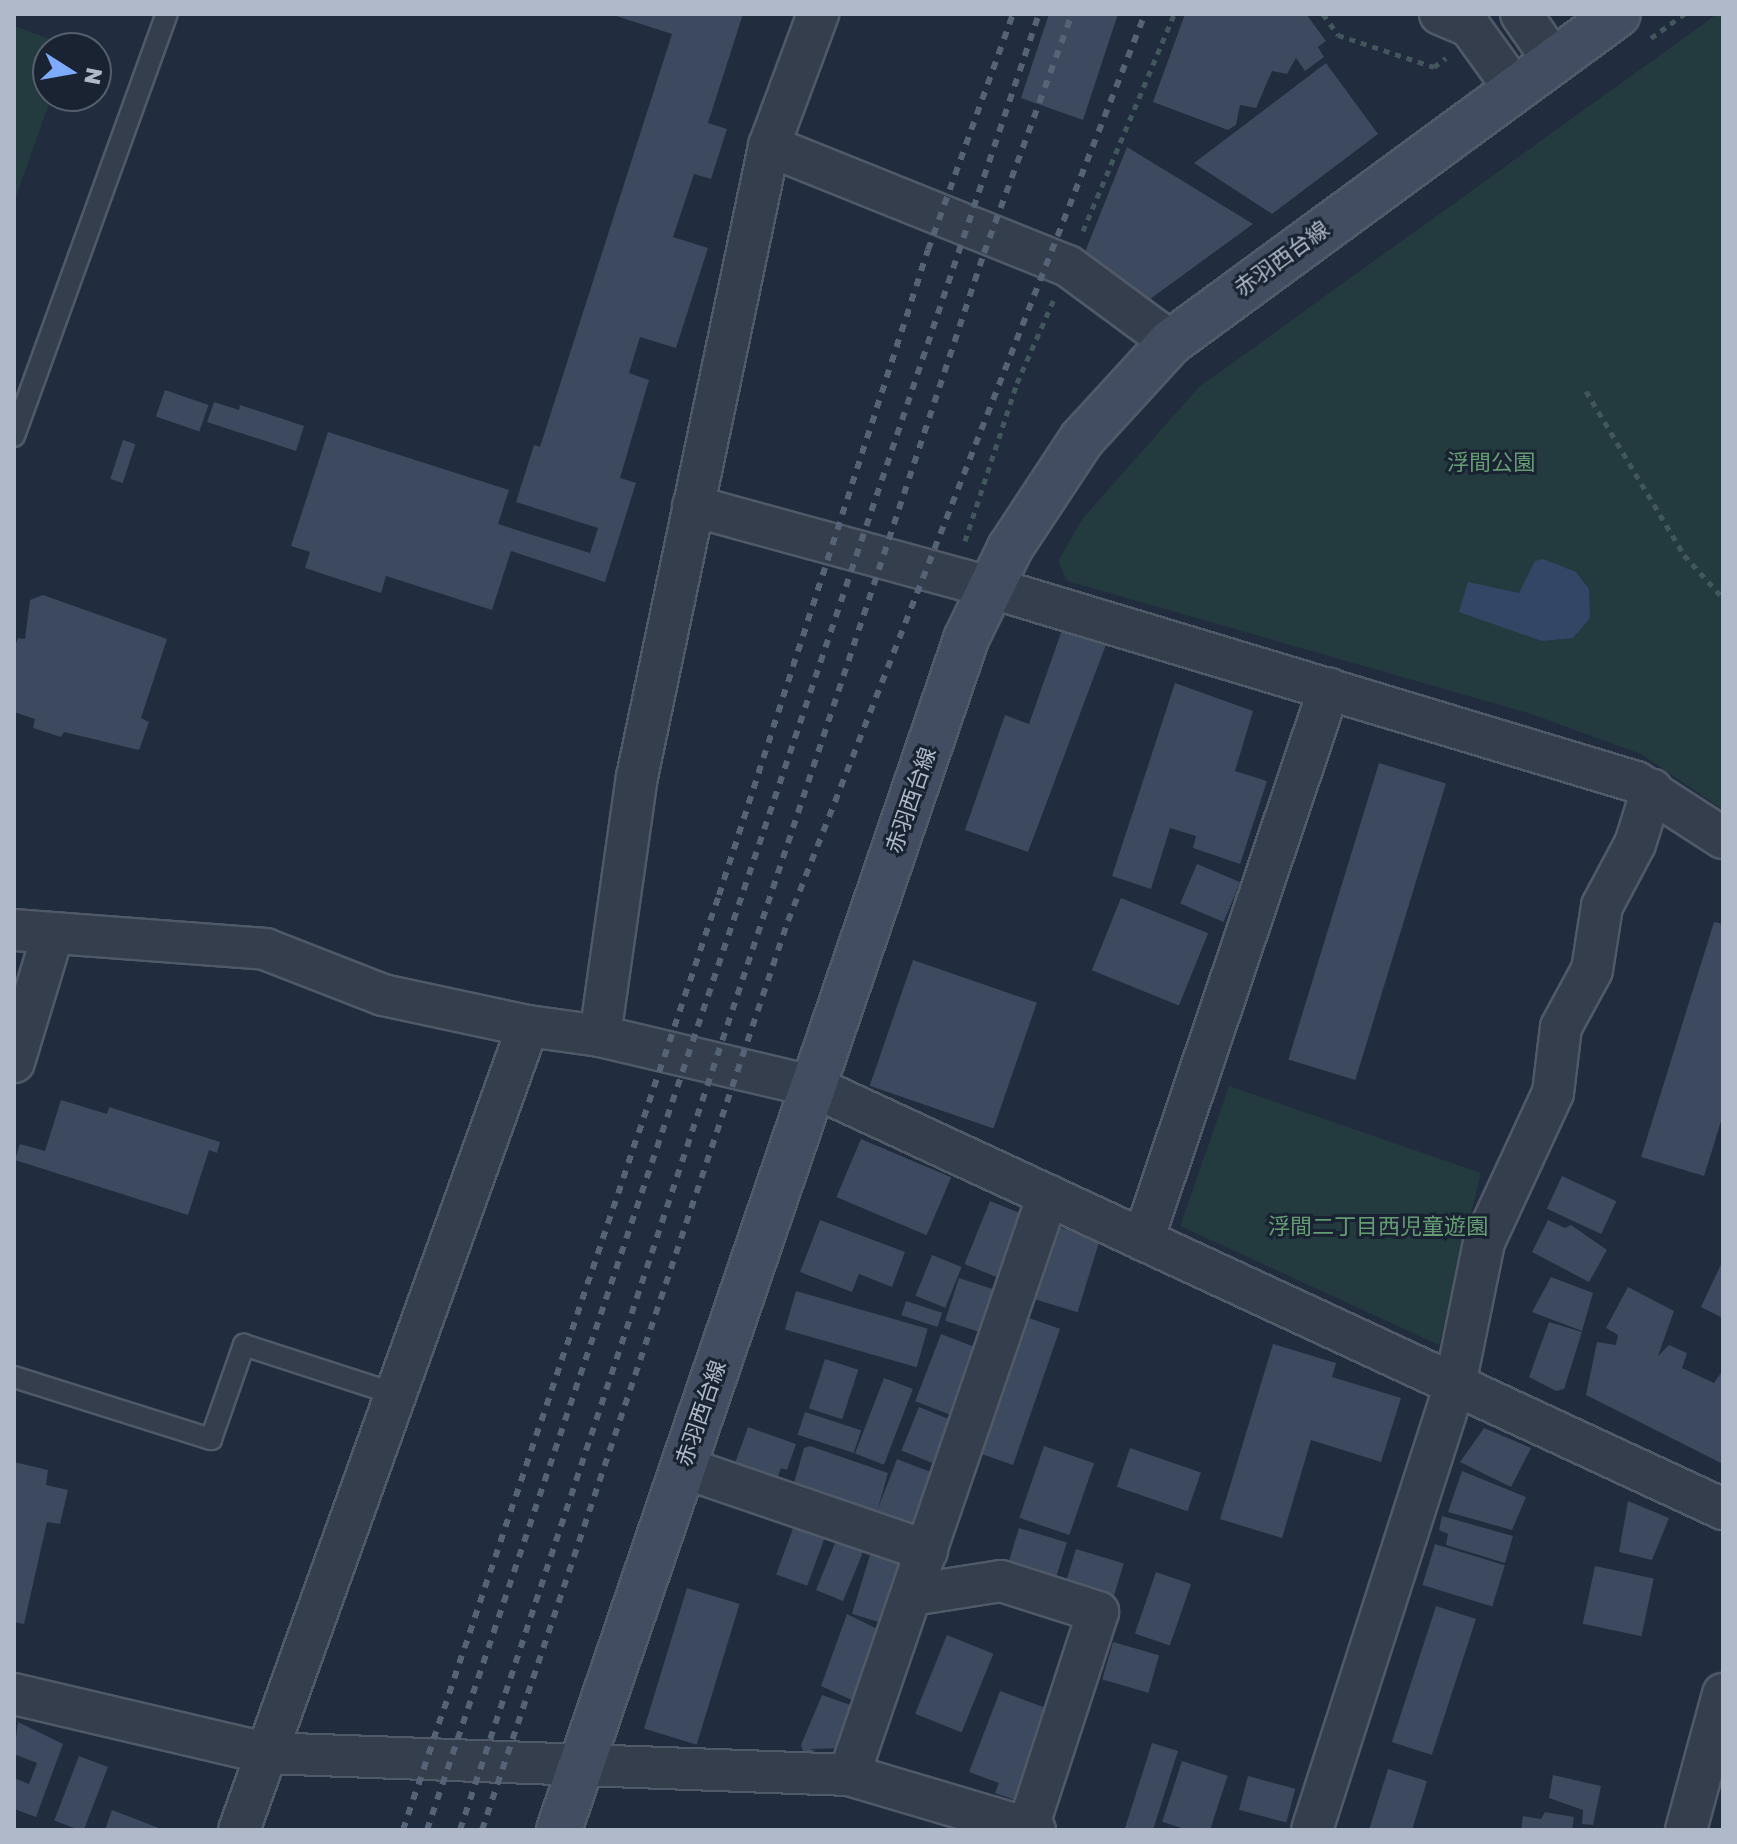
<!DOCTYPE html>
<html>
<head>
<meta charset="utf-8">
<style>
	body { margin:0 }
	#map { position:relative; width:1737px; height:1844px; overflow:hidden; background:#212c3e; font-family:"Golos Text","Noto Sans JP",sans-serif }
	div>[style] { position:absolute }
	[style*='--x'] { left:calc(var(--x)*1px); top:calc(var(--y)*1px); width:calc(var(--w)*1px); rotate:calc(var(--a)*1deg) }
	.green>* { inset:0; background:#233a3e }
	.water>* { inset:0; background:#334666 }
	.building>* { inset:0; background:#3c495e; transform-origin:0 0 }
	.path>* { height:5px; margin-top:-2.5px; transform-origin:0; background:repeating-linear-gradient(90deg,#41575c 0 6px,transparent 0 12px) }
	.roads { filter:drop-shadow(2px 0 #505968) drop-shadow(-2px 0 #505968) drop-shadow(0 2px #505968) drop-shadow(0 -2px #505968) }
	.lane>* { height:20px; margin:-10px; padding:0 10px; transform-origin:10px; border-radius:10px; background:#353e4d }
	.street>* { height:40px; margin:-20px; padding:0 20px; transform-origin:20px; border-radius:20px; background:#353e4d }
	.secondary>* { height:44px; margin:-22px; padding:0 22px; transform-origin:22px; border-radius:22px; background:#424d61 }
	.rail>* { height:6px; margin-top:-3px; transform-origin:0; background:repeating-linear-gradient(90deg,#566275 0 8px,transparent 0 16px) }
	span { translate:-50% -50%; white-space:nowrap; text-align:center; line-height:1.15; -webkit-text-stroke:6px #1a2332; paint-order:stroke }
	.street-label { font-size:22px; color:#b0b9c9 }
	.park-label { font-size:22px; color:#659c74 }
	.frame { position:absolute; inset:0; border:16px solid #b0b9c9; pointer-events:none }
	.north { position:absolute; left:32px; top:32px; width:80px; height:80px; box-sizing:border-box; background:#1a2332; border:2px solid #565f6e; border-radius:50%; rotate:101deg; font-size:22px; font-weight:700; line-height:32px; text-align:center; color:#b0b9c9 }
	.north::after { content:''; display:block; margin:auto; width:28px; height:36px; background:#7fabff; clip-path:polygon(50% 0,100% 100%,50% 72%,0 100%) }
</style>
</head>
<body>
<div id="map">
	<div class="green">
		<i style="clip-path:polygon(1717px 14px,1723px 14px,1723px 810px,1641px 754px,1528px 713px,1067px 581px,1058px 561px,1083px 518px,1199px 387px)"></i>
		<i style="clip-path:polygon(14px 26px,69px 46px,48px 48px,52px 96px,14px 202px)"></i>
		<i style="clip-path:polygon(1229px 1086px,1481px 1173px,1439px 1345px,1180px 1226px)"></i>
	</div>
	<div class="water">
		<i style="clip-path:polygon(1543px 559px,1576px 572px,1589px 589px,1590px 618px,1573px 638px,1542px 641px,1459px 612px,1468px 582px,1519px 593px,1535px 561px)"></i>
	</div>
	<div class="building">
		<i style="clip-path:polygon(610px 14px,743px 14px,708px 123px,727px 129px,711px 179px,694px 174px,673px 237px,708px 248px,676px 348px,640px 337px,629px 373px,649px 380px,620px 478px,636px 483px,605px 582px,511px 551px,492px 610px,386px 576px,381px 593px,305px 568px,310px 552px,291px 546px,328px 432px,509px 490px,498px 524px,590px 553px,598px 528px,516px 502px,534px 445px,540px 447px,672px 34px)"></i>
		<i style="clip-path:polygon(1049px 14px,1118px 14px,1083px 120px,1021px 98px)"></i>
		<i style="clip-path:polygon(1185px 14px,1306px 14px,1326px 41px,1318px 47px,1324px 57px,1305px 71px,1296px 58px,1287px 74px,1272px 71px,1256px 108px,1240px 105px,1236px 125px,1228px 130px,1153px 102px)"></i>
		<i style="clip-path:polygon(1326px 63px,1378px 134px,1272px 214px,1194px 163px)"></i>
		<i style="clip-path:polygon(1127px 147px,1253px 224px,1146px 302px,1083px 257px)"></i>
		<i style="left:165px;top:390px;width:46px;height:28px;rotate:19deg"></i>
		<i style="clip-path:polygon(214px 402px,239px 410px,240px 405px,304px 426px,296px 451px,207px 422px)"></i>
		<i style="left:123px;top:440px;width:13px;height:41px;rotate:18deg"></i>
		<i style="clip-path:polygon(43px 595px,167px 639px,141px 718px,149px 722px,139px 750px,64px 732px,61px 737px,33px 728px,35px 719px,14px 712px,14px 648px,18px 638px,25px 639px,30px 600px)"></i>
		<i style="clip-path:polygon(1063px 627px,1107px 642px,1028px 852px,965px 830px,1005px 715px,1029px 724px)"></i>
		<i style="clip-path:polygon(1175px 683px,1253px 711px,1235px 771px,1267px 781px,1240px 864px,1193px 848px,1196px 836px,1170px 828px,1151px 889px,1112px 876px)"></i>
		<i style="left:1379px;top:763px;width:70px;height:310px;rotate:17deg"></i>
		<i style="left:1197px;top:864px;width:47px;height:43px;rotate:23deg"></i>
		<i style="left:1121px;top:898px;width:94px;height:78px;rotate:22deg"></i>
		<i style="clip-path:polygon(1714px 922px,1723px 924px,1723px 1115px,1704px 1176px,1641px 1157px)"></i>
		<i style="left:913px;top:960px;width:131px;height:133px;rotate:19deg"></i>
		<i style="clip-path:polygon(61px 1100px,107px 1114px,109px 1107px,220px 1142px,217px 1153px,209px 1150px,188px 1215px,15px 1160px,20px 1144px,45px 1151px)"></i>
		<i style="left:861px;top:1139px;width:98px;height:63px;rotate:23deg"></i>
		<i style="left:1562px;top:1176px;width:60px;height:36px;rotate:25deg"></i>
		<i style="left:990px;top:1201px;width:43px;height:68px;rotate:22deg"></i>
		<i style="clip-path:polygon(820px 1220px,905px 1252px,892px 1287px,859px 1274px,852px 1292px,800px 1272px)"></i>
		<i style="clip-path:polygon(1548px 1220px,1565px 1228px,1571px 1225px,1607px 1250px,1589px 1282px,1532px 1252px)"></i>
		<i style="left:1052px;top:1225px;width:50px;height:76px;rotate:17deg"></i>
		<i style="left:932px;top:1255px;width:32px;height:44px;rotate:22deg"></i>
		<i style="clip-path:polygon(1723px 1260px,1723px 1318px,1701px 1307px)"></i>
		<i style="clip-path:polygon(1551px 1277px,1593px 1293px,1582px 1331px,1532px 1312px)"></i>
		<i style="left:959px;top:1278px;width:45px;height:45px;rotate:18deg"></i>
		<i style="clip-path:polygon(1628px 1287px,1674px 1311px,1658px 1356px,1669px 1345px,1687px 1353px,1682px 1368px,1714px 1383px,1723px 1370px,1723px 1464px,1586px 1395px,1597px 1342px,1616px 1345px,1618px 1335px,1606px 1328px)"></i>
		<i style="left:796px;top:1291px;width:137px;height:40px;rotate:16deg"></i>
		<i style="left:906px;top:1301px;width:38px;height:15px;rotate:18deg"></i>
		<i style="left:1026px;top:1317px;width:36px;height:144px;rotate:19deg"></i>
		<i style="clip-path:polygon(1549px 1322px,1582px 1332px,1564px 1389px,1556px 1391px,1529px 1377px)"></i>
		<i style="left:941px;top:1334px;width:43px;height:72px;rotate:21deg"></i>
		<i style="clip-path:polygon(1273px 1344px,1336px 1363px,1332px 1377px,1401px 1398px,1381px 1462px,1311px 1440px,1282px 1538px,1220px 1519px)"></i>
		<i style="left:825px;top:1359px;width:35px;height:52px;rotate:18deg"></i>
		<i style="left:884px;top:1378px;width:31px;height:81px;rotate:21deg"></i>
		<i style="left:919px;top:1407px;width:38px;height:47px;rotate:22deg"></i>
		<i style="left:805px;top:1412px;width:59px;height:24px;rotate:18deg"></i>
		<i style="clip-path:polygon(748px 1427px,796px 1444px,787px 1470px,781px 1468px,776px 1481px,734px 1466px)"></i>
		<i style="clip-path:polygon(1484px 1428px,1531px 1448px,1511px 1487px,1460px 1462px)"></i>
		<i style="clip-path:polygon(810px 1446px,888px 1473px,877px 1512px,794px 1483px,804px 1448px)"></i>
		<i style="left:1044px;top:1446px;width:53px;height:76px;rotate:19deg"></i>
		<i style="left:1130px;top:1448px;width:75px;height:41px;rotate:19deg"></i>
		<i style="left:897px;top:1459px;width:43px;height:55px;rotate:21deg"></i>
		<i style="clip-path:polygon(14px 1462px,48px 1470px,46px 1485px,68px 1490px,60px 1524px,47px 1522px,24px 1624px,14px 1622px)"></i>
		<i style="clip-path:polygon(1462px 1471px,1526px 1497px,1512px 1530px,1448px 1512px)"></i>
		<i style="clip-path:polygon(1628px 1501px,1669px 1518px,1652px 1560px,1619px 1552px)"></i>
		<i style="clip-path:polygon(1442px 1516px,1513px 1536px,1505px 1563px,1446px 1545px,1448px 1534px,1439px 1530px)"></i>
		<i style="left:796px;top:1520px;width:33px;height:58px;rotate:20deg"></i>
		<i style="left:1019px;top:1528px;width:50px;height:42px;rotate:17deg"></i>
		<i style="clip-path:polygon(837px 1538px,868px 1540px,843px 1601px,816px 1590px)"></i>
		<i style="left:1435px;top:1544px;width:73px;height:43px;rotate:17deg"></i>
		<i style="left:873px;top:1545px;width:37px;height:72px;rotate:17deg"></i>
		<i style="left:1076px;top:1549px;width:50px;height:40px;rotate:17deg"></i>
		<i style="left:1595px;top:1566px;width:60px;height:59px;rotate:12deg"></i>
		<i style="left:1156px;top:1572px;width:37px;height:65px;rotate:19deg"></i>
		<i style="left:687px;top:1588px;width:55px;height:147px;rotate:17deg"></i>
		<i style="left:1436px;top:1606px;width:42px;height:143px;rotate:18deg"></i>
		<i style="clip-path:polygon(847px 1614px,885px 1633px,856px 1702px,821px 1686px)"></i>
		<i style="left:947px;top:1635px;width:50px;height:85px;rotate:22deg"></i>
		<i style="left:1113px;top:1642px;width:48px;height:39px;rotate:16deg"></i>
		<i style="clip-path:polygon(1000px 1691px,1049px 1709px,1015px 1800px,995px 1793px,999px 1783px,969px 1772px)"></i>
		<i style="clip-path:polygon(822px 1695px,856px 1707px,847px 1748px,810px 1749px,816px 1751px,804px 1754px,801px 1745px)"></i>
		<i style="clip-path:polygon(18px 1722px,63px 1744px,36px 1817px,14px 1809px,14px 1778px,29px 1784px,37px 1763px,14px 1754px)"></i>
		<i style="clip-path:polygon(1152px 1743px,1178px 1751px,1153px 1830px,1130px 1830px,1125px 1828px)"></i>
		<i style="left:79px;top:1756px;width:31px;height:69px;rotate:21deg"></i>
		<i style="left:1182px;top:1761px;width:48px;height:64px;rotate:18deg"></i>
		<i style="clip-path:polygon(1388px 1769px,1427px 1781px,1412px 1830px,1369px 1830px)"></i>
		<i style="clip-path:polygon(1553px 1775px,1601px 1786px,1593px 1825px,1582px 1824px,1583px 1810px,1549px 1798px)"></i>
		<i style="left:1248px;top:1776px;width:49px;height:35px;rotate:15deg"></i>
		<i style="clip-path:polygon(112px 1810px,164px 1830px,105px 1830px)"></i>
		<i style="clip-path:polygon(1545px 1812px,1574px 1817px,1572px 1830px,1521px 1830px,1523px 1816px,1541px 1819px)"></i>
	</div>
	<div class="path">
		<i style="--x:1323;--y:14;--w:26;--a:54"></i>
		<i style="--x:1338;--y:35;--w:101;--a:18.4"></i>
		<i style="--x:1434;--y:67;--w:15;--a:-37"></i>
		<i style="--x:1651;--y:38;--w:41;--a:-36"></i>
		<i style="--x:1083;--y:231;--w:235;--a:-67.2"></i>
		<i style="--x:1586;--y:391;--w:191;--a:59.1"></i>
		<i style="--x:1684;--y:555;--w:58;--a:47.8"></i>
		<i style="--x:965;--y:541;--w:166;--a:-71.8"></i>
		<i style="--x:1017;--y:383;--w:92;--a:-66.2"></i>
	</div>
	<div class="roads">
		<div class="lane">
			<i style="--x:14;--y:436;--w:449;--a:-70.1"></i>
			<i style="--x:14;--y:1377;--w:207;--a:17.5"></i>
			<i style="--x:211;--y:1439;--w:100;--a:-70.7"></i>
			<i style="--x:244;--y:1345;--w:159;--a:18"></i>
		</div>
		<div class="street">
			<i style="--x:1440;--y:14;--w:33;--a:23"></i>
			<i style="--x:1470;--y:27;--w:75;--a:54.2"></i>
			<i style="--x:1521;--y:14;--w:56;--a:55.2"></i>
			<i style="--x:769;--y:146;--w:322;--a:21.9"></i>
			<i style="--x:1068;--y:266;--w:128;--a:36.4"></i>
			<i style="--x:693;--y:506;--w:307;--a:15.3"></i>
			<i style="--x:989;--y:587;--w:676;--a:16.77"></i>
			<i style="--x:1636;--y:782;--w:103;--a:32.8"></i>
			<i style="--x:14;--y:930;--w:252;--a:4.3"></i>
			<i style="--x:265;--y:949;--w:127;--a:21.3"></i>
			<i style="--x:383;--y:995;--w:148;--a:12.1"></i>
			<i style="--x:600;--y:1036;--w:262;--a:-81.9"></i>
			<i style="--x:637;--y:777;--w:645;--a:-78.18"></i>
			<i style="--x:769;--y:146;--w:141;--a:-69.6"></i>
			<i style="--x:14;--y:1062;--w:134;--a:-73.1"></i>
			<i style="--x:1143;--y:1240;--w:582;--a:-71.35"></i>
			<i style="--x:682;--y:1467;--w:259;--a:18.9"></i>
			<i style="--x:912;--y:1595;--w:90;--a:-8.9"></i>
			<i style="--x:1001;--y:1581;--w:102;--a:17.7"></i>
			<i style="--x:1098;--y:1612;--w:227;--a:108"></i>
			<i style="--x:14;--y:1694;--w:259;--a:13.2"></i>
			<i style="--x:266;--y:1753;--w:583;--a:2.16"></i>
			<i style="--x:849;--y:1775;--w:194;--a:16.5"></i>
			<i style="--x:849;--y:1775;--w:613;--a:-71.06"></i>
			<i style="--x:239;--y:1830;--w:854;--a:-70.23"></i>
			<i style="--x:528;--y:1026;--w:73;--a:7.9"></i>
			<i style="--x:600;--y:1036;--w:218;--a:13.3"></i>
			<i style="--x:812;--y:1086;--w:1004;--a:24.91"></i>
			<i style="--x:1312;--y:1830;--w:467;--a:-72.2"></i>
			<i style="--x:1455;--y:1385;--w:146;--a:-78.5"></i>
			<i style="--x:1484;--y:1242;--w:164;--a:-65.2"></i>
			<i style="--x:1553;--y:1093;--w:66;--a:-83.1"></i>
			<i style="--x:1561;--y:1027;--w:65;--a:-61.5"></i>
			<i style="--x:1592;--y:970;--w:65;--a:-81.1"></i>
			<i style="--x:1602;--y:906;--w:70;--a:-62"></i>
			<i style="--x:1635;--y:844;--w:57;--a:-72.5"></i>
			<i style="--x:1686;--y:1830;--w:141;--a:-74.8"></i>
		</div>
		<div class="secondary">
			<i style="--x:559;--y:1830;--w:1259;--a:-71.13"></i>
			<i style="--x:966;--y:639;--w:101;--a:-64.2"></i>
			<i style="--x:1010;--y:548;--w:131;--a:-56.6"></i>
			<i style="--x:1082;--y:439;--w:132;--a:-47.5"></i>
			<i style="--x:1171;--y:342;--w:554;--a:-36.27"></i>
		</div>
	</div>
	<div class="rail">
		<i style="--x:403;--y:1830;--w:987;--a:-71.33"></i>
		<i style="--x:719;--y:895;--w:678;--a:-72.05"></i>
		<i style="--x:928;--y:250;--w:251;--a:-70.2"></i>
		<i style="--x:427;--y:1830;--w:1916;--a:-71.38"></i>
		<i style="--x:460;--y:1830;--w:1662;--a:-71.62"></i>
		<i style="--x:984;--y:253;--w:255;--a:-69.8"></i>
		<i style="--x:482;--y:1830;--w:959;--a:-71.4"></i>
		<i style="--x:788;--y:921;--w:975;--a:-68.52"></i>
	</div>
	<div class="street-label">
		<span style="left:1281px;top:258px;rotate:-36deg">赤羽西台線</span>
		<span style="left:910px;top:800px;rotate:-71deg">赤羽西台線</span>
		<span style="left:700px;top:1413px;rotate:-71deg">赤羽西台線</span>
	</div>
	<div class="park-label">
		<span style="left:1491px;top:462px">浮間公園</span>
		<span style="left:1378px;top:1226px">浮間二丁目西児童遊園</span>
	</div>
	<div class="frame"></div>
	<div class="north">N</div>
</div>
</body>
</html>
